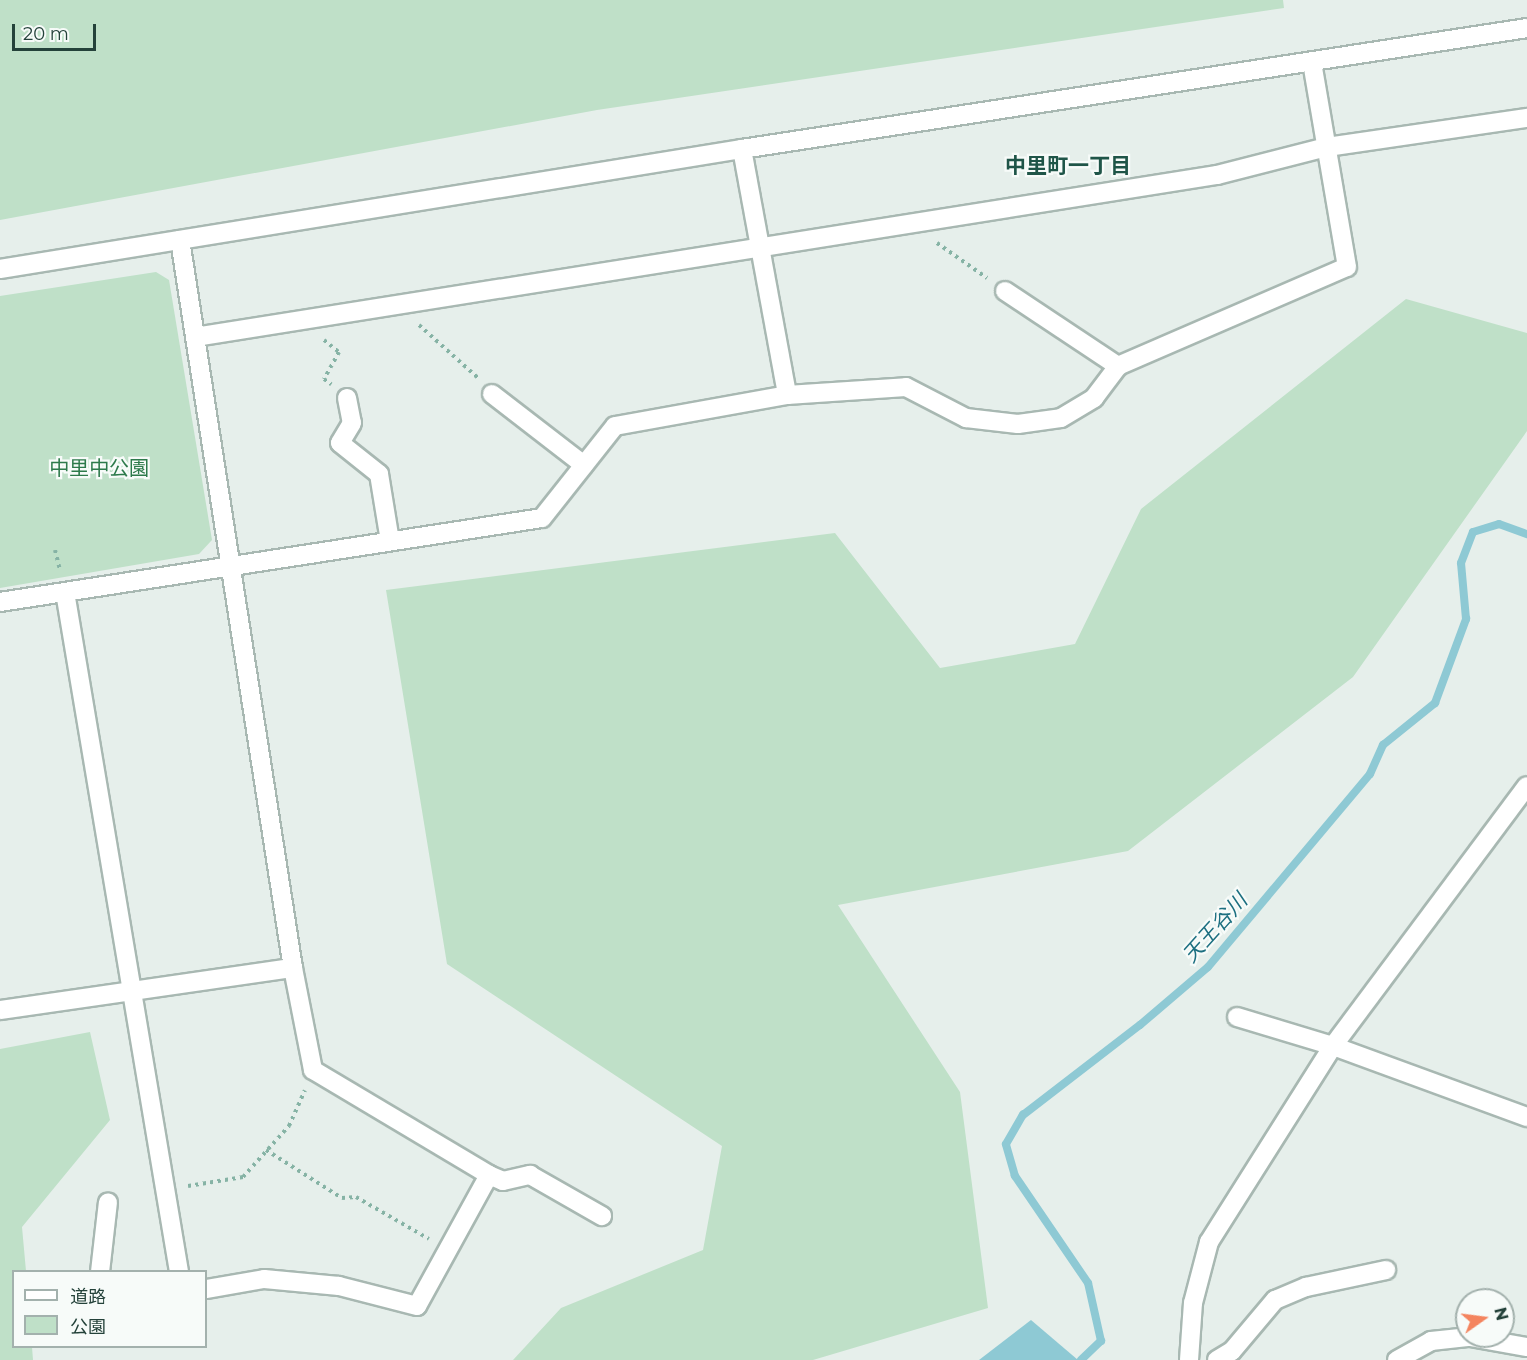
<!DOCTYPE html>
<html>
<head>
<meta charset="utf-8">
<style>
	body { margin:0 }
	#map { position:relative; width:1527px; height:1360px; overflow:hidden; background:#e6efeb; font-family:Montserrat,"Noto Sans JP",sans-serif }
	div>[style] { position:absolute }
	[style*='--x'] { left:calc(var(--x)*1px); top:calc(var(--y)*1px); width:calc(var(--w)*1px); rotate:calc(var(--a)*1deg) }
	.green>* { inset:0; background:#bfe0c8 }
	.water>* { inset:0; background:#8ec9d4 }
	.stream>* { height:8px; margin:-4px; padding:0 4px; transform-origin:4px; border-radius:4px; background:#8ec9d4 }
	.path>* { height:4px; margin-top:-2px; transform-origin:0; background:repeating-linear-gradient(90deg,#86b3a5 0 3px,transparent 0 7.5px) }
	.roads { filter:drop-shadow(2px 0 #a8b8b2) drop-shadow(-2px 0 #a8b8b2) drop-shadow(0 2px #a8b8b2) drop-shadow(0 -2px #a8b8b2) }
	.minor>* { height:18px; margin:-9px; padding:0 9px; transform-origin:9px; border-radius:9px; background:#fff }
	.tertiary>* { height:18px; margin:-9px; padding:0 9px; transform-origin:9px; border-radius:9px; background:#fff }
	span { translate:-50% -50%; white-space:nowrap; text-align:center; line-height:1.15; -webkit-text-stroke:4.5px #f7fbf9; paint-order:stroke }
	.park-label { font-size:20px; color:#2d7a4b }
	.neighbourhood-label { font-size:21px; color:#1f5548; font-weight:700 }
	.water-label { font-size:21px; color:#1c6f80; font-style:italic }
	.legend { position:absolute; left:12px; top:1270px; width:195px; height:78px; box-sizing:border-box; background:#f7fbf9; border:2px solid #a3b1ad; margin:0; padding:8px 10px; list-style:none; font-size:18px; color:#24423a }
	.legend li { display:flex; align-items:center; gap:12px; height:30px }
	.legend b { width:30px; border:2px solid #a3b1ad }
	.north { position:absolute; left:1455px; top:1288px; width:60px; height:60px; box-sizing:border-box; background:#f7fbf9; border:2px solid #a3b1ad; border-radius:50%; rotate:76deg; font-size:16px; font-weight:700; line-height:24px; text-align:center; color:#24423a }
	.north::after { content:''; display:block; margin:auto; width:21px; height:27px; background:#f4845f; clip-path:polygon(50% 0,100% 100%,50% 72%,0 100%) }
	.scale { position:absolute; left:12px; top:24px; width:84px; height:27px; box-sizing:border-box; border:3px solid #24423a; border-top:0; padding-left:8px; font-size:18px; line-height:21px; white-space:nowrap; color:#24423a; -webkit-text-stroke:4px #f7fbf9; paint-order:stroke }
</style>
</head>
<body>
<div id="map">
	<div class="green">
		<i style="clip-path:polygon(0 0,1283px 0,1284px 8px,597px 110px,0 220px)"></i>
		<i style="clip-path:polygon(156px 272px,169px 280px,212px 540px,199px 554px,0 588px,0 296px)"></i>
		<i style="clip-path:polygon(1406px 299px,1527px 333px,1527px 431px,1353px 677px,1128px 851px,838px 905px,960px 1092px,988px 1308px,813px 1360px,513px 1360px,561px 1308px,703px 1250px,722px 1146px,447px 964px,386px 590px,835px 533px,940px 668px,1075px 644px,1141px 509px)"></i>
		<i style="clip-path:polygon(90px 1032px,110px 1120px,22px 1227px,26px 1271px,14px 1272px,14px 1346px,32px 1347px,33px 1360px,0 1360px,0 1049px)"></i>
	</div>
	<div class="water">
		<i style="clip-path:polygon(1031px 1320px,1078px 1360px,979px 1360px)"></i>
	</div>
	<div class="stream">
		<i style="--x:1081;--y:1360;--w:28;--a:-44"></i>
		<i style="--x:1101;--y:1341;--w:59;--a:-102.6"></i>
		<i style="--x:1088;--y:1283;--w:130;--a:-124.3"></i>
		<i style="--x:1015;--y:1176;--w:33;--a:-106"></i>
		<i style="--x:1006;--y:1144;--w:34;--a:-60"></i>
		<i style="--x:1023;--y:1115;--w:148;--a:-37.6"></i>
		<i style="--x:1140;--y:1025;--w:89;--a:-40.5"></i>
		<i style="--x:1208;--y:967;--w:252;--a:-50"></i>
		<i style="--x:1370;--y:774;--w:32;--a:-66"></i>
		<i style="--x:1383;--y:745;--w:67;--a:-38.9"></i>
		<i style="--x:1435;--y:703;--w:90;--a:-69.7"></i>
		<i style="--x:1466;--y:619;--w:56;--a:-95.1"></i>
		<i style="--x:1461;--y:563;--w:33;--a:-69"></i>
		<i style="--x:1473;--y:532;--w:27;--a:-17"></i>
		<i style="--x:1499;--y:524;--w:30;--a:20"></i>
	</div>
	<div class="path">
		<i style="--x:937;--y:243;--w:61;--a:35"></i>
		<i style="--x:419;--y:325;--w:79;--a:41.9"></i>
		<i style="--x:324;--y:340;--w:19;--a:39"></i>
		<i style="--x:339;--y:352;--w:31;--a:119"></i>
		<i style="--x:324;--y:379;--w:9;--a:36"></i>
		<i style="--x:55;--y:550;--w:21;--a:76"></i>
		<i style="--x:266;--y:1150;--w:90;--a:32.3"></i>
		<i style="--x:342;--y:1198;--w:14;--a:-4"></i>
		<i style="--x:356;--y:1197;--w:84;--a:29.9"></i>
		<i style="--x:188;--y:1186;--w:56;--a:-9.3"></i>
		<i style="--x:243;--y:1177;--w:69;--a:-48"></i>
		<i style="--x:289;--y:1126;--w:39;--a:-66"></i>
	</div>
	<div class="roads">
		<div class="minor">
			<i style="--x:742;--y:149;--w:250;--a:79.6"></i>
			<i style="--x:180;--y:240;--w:737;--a:81.18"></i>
			<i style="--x:293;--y:968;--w:104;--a:78.9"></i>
			<i style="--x:313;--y:1070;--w:205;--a:30.8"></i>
			<i style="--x:489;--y:1175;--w:149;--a:118.8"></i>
			<i style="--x:417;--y:1306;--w:81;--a:-165.6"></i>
			<i style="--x:339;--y:1286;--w:75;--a:-174.7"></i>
			<i style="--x:264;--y:1279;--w:59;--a:170.2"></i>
			<i style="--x:1005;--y:291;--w:136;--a:33.6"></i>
			<i style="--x:195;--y:337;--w:1035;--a:-9.01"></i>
			<i style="--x:1217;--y:175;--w:114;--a:-14.3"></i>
			<i style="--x:1327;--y:147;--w:202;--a:-8.3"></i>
			<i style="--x:492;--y:394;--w:116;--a:37.7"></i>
			<i style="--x:347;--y:398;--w:25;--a:79"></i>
			<i style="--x:352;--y:423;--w:23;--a:121"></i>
			<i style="--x:340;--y:443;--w:50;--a:38.5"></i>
			<i style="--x:379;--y:474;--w:68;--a:80.7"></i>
			<i style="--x:65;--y:592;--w:689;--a:80.48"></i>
			<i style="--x:0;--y:602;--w:548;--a:-8.81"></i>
			<i style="--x:542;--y:518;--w:117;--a:-51.6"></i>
			<i style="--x:615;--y:426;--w:175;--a:-10.2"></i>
			<i style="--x:787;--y:395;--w:119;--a:-3.8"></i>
			<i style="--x:906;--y:387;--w:68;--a:27.3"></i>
			<i style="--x:966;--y:418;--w:52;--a:6.6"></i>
			<i style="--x:1018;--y:424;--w:43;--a:-7.9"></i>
			<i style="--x:1061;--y:418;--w:39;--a:-31"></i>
			<i style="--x:1094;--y:398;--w:40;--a:-53"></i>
			<i style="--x:1118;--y:366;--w:249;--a:-23.4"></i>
			<i style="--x:1347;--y:267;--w:208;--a:-99.7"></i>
			<i style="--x:0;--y:1010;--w:296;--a:-8.2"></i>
			<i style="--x:1237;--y:1017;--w:100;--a:16.8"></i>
			<i style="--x:1333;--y:1046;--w:207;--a:20.1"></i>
			<i style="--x:489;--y:1175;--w:15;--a:23"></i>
			<i style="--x:503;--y:1181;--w:28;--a:-13"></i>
			<i style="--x:530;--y:1175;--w:83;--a:29.7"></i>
			<i style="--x:100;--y:1272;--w:70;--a:-83.5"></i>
			<i style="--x:1189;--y:1360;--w:57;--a:-86"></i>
			<i style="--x:1193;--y:1303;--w:63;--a:-75.3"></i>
			<i style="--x:1209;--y:1242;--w:232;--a:-57.7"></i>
			<i style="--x:1333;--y:1046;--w:324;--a:-53.3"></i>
			<i style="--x:1217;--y:1360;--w:17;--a:-31"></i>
			<i style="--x:1232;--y:1351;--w:67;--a:-49.9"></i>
			<i style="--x:1275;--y:1300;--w:34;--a:-23"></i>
			<i style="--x:1306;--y:1287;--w:82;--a:-12"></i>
			<i style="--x:1397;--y:1360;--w:39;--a:-29"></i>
			<i style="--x:1431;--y:1341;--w:39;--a:-6"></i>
			<i style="--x:1470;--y:1337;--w:58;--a:10"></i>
		</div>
		<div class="tertiary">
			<i style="--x:0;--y:269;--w:752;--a:-9.19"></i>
			<i style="--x:742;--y:149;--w:794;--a:-8.76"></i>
		</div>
	</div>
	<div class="park-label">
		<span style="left:99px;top:468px">中里中公園</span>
	</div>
	<div class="neighbourhood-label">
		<span style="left:1068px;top:166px">中里町一丁目</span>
	</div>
	<div class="water-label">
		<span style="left:1215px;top:928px;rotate:-48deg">天王谷川</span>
	</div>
	<ul class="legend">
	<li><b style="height:8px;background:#fff"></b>道路</li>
	<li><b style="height:16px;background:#bfe0c8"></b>公園</li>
	</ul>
	<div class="north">N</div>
	<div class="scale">20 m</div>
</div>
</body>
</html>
